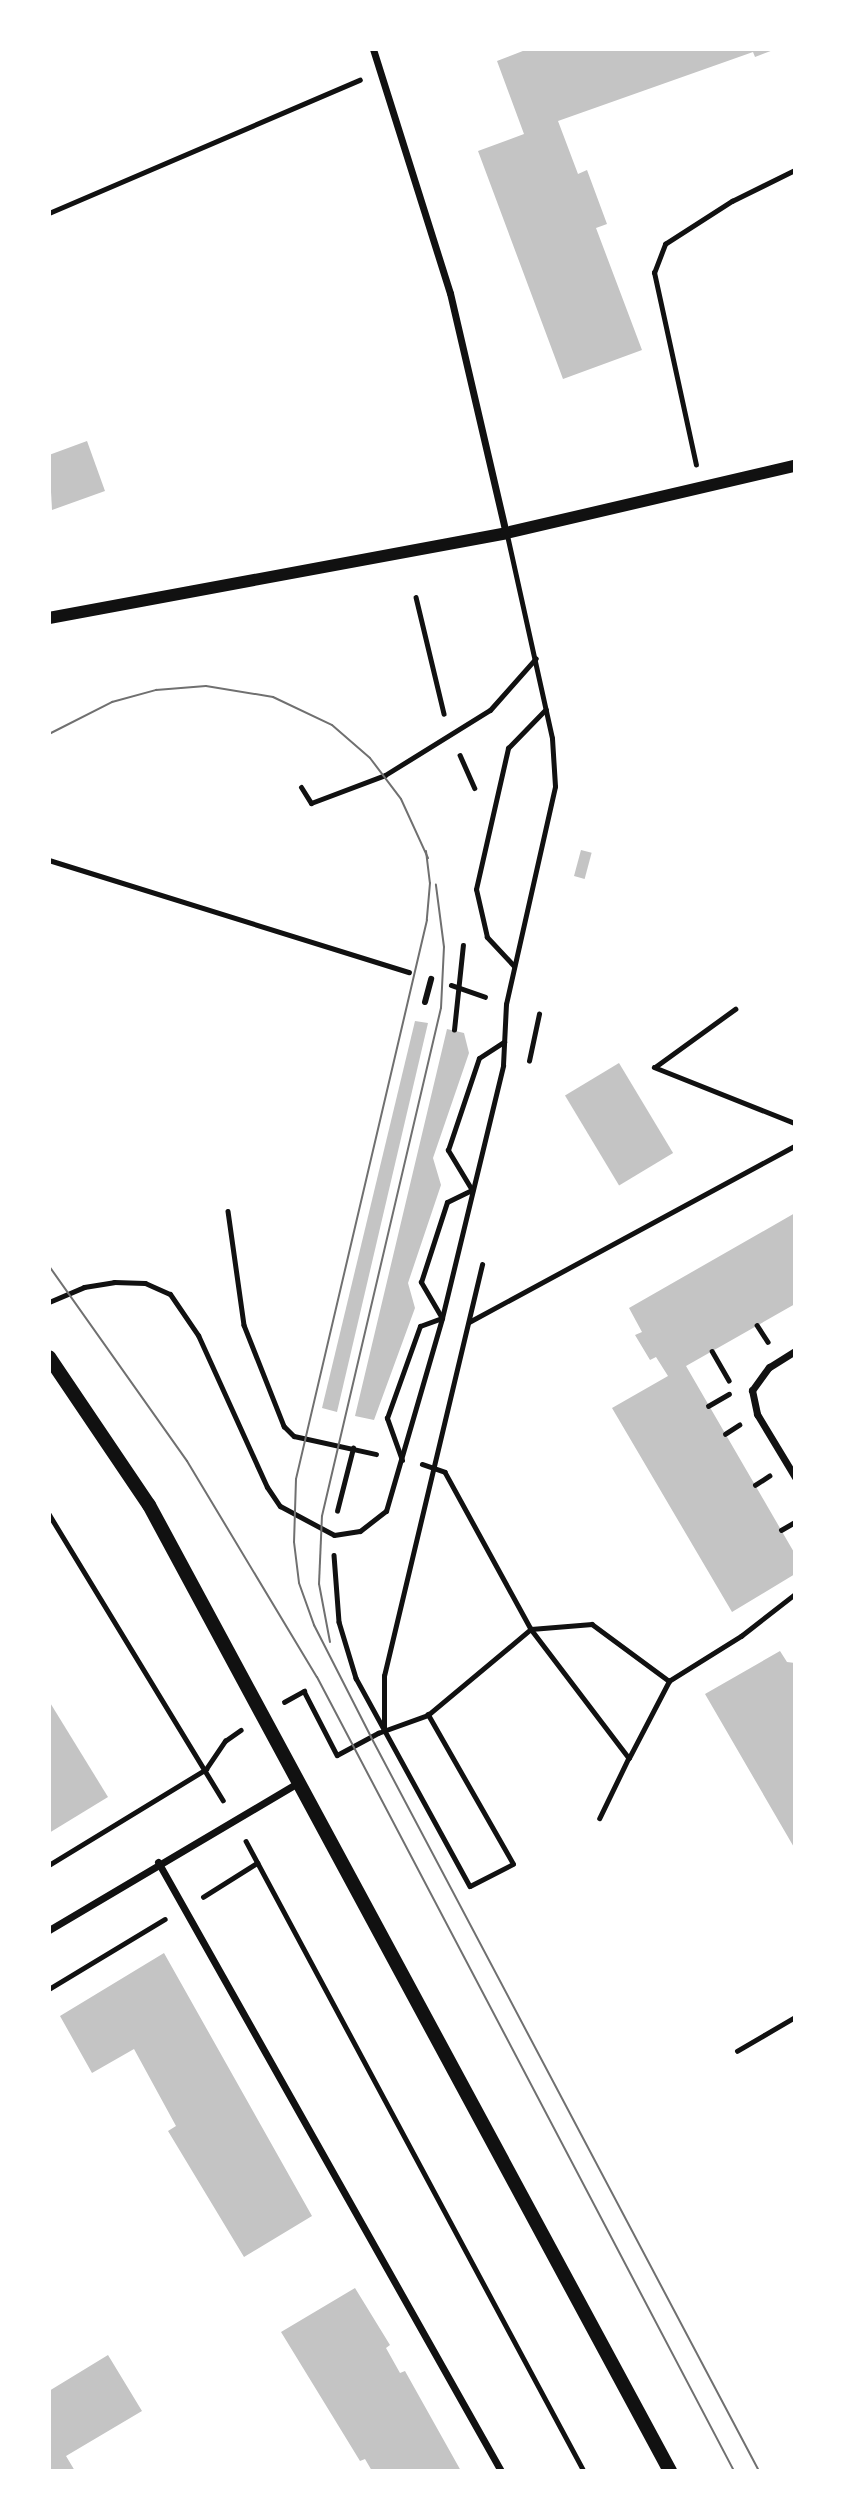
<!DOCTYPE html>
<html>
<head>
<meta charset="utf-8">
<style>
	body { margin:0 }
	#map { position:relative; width:844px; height:2520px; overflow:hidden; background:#fff; font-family:"IBM Plex Serif",serif }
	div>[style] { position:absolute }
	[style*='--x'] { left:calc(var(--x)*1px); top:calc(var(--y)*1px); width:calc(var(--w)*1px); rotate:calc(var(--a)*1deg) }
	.building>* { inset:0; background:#c4c4c4; transform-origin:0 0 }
	.path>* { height:4.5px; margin:-2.25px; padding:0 2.25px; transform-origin:2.25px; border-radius:2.25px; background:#111 }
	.service>* { height:5px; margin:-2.5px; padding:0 2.5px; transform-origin:2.5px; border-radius:2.5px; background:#111 }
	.pedestrian>* { height:6px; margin:-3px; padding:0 3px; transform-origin:3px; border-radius:3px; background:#111 }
	.minor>* { height:7px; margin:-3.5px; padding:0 3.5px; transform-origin:3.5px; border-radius:3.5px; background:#111 }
	.tertiary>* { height:12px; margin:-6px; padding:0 6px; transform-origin:6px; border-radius:6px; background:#111 }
	.secondary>* { height:14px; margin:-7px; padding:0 7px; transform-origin:7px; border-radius:7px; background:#111 }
	.tram>* { height:2px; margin:-1px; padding:0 1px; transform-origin:1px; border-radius:1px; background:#707070 }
	span { translate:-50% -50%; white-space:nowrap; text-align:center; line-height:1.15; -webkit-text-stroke:5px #fff; paint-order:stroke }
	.frame { position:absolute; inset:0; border:51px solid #fff; pointer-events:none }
</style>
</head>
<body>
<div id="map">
	<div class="building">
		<i style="clip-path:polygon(528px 49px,776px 49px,755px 57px,753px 52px,558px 121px,578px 174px,587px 170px,607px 224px,596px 228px,642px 350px,563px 379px,478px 151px,524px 134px,497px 61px)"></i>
		<i style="clip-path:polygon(87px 441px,105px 491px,52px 510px,49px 455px)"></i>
		<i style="left:581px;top:850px;width:11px;height:27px;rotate:15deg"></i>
		<i style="clip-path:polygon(415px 1021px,428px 1023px,337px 1412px,322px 1408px)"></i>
		<i style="clip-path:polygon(447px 1029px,464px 1033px,469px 1053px,433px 1158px,441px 1185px,408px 1283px,415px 1308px,374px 1420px,355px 1416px)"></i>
		<i style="left:619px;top:1063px;width:105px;height:63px;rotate:59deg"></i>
		<i style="clip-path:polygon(795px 1213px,795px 1304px,686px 1366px,795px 1554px,795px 1574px,732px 1612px,612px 1408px,668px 1376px,656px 1357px,650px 1360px,635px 1335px,642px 1332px,629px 1308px)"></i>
		<i style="clip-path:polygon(780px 1651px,787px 1662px,795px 1663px,795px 1849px,705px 1694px)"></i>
		<i style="clip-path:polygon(49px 1701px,108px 1797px,49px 1833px)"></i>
		<i style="clip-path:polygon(164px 1953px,312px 2216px,244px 2257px,168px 2131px,176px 2126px,134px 2049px,92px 2073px,60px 2016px)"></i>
		<i style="clip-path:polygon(355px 2288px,390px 2345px,386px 2348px,400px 2373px,405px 2371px,461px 2471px,372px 2471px,365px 2459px,360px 2461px,281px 2332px)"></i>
		<i style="clip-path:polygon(108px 2355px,142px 2411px,66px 2456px,75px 2471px,49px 2471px,49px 2391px)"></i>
	</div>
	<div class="path">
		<i style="--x:49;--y:213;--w:338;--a:-23.2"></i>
		<i style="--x:696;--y:465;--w:197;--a:-102.3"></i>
		<i style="--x:654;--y:273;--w:31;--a:-69"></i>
		<i style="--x:665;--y:244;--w:80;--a:-32.7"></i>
		<i style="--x:732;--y:201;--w:70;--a:-26.2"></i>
		<i style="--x:416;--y:597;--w:120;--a:76.5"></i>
		<i style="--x:460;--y:755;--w:36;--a:66"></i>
		<i style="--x:49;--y:860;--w:377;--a:17.3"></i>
		<i style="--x:451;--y:985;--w:36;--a:19"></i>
		<i style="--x:454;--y:1030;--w:85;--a:-84"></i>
		<i style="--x:529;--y:1061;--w:48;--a:-78"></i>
		<i style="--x:654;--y:1067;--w:152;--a:21.7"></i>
		<i style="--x:655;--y:1067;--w:99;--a:-35.9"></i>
		<i style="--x:228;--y:1211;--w:115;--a:82"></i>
		<i style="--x:244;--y:1325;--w:109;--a:68.4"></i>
		<i style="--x:284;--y:1426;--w:14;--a:45"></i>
		<i style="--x:294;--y:1436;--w:84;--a:12.4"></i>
		<i style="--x:469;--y:1322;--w:370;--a:-28.4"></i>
		<i style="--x:757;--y:1325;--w:20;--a:57"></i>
		<i style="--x:712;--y:1351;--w:34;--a:60"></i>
		<i style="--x:708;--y:1406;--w:24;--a:-30"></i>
		<i style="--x:725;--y:1434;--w:17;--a:-33"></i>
		<i style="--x:422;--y:1464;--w:24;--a:19"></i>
		<i style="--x:445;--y:1472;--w:179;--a:61.3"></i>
		<i style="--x:531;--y:1629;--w:162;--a:52.8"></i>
		<i style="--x:629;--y:1758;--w:67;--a:115.8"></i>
		<i style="--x:755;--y:1485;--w:17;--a:-33"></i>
		<i style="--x:337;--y:1511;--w:65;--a:-75.7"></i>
		<i style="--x:49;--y:1514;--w:335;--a:58.7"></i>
		<i style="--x:781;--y:1530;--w:16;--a:-30"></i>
		<i style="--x:334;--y:1555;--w:67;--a:85.7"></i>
		<i style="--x:339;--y:1622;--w:59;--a:73.1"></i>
		<i style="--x:356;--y:1678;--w:237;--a:61.3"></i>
		<i style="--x:470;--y:1886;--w:48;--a:-27.1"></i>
		<i style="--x:513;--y:1864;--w:172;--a:-119.7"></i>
		<i style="--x:284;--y:1702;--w:23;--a:-29"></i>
		<i style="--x:304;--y:1691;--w:72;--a:62.7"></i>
		<i style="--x:337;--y:1755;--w:47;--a:-28.2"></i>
		<i style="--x:378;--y:1733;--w:53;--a:-19.8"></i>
		<i style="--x:428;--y:1715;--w:134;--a:-39.9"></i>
		<i style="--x:531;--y:1629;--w:61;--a:-4.7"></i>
		<i style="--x:592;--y:1624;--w:96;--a:36.5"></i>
		<i style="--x:669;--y:1681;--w:85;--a:-32"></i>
		<i style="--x:741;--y:1636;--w:68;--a:-37.9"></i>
		<i style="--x:384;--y:1730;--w:54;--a:-90"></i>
		<i style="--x:384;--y:1676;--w:423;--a:-76.6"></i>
		<i style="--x:629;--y:1758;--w:87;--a:-62.5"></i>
		<i style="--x:246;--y:1841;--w:715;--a:61.79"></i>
		<i style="--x:49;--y:1865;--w:184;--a:-31.4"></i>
		<i style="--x:206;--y:1769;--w:34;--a:-56"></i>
		<i style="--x:225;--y:1741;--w:19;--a:-35"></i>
		<i style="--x:203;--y:1897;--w:64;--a:-32.2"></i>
		<i style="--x:49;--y:1989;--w:135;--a:-31.1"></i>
		<i style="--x:737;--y:2051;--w:67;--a:-30.4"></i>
	</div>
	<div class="service">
		<i style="--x:301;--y:787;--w:19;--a:58"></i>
		<i style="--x:311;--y:803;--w:79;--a:-20.7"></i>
		<i style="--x:385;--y:775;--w:123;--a:-31.8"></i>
		<i style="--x:490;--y:710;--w:69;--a:-48.5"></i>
		<i style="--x:514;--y:966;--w:40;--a:-133"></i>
		<i style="--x:487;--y:937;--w:49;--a:-102.9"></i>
		<i style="--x:476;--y:889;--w:145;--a:-77.2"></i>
		<i style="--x:508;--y:748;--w:54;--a:-45.7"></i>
		<i style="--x:472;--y:1190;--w:47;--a:-121"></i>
		<i style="--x:448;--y:1150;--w:97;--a:-71.4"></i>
		<i style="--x:479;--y:1058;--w:30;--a:-33"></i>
		<i style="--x:49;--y:1302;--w:38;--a:-23"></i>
		<i style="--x:84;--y:1287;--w:30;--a:-9"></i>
		<i style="--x:114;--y:1282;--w:31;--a:2"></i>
		<i style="--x:145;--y:1283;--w:27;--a:24"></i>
		<i style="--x:170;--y:1294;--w:50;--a:55.7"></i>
		<i style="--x:198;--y:1335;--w:167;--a:65.6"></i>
		<i style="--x:267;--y:1487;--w:23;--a:56"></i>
		<i style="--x:280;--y:1506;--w:61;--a:28.2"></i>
		<i style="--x:334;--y:1535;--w:26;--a:-9"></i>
		<i style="--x:360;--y:1531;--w:33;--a:-38"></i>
		<i style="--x:386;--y:1511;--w:201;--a:-73.8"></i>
		<i style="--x:442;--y:1318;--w:260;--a:-76.4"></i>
		<i style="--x:503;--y:1065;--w:61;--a:-87.2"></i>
		<i style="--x:506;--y:1004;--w:223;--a:-77.3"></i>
		<i style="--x:555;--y:786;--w:48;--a:-93.6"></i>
		<i style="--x:552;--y:738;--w:208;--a:-102.5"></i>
		<i style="--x:442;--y:1318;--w:42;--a:-120.3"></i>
		<i style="--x:421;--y:1282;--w:84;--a:-72"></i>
		<i style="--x:447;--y:1202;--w:28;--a:-26"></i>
		<i style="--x:402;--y:1460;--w:45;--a:-109.7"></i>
		<i style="--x:387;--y:1418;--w:98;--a:-70.3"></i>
		<i style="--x:420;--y:1326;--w:23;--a:-20"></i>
	</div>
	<div class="pedestrian">
		<i style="--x:425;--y:1002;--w:24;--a:-75"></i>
	</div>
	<div class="minor">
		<i style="--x:373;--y:49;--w:256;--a:72.5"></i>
		<i style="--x:450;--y:293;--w:246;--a:76.9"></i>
		<i style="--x:795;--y:1351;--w:31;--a:148"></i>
		<i style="--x:769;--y:1367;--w:29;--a:126"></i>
		<i style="--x:752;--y:1390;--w:25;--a:78"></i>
		<i style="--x:757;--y:1414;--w:74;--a:58.9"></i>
		<i style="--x:158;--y:1862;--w:699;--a:60.61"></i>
		<i style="--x:49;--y:1930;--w:289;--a:-30.6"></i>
	</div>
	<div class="tertiary">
		<i style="--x:49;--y:618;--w:465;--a:-10.5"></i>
		<i style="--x:506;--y:533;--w:297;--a:-13.1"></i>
	</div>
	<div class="secondary">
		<i style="--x:49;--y:1357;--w:179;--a:56"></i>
		<i style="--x:149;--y:1505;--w:1098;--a:61.66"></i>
	</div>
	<div class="tram">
		<i style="--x:49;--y:734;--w:71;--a:-26.9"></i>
		<i style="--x:112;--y:702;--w:46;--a:-15.3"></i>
		<i style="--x:156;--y:690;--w:50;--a:-4.6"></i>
		<i style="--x:206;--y:686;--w:68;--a:9.3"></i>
		<i style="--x:273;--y:697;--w:65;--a:25.4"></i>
		<i style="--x:332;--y:725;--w:50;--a:41"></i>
		<i style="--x:370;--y:758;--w:51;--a:52.9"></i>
		<i style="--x:401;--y:799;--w:65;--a:65.4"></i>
		<i style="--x:426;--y:851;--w:32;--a:83"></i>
		<i style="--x:430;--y:883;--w:37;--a:95"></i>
		<i style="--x:427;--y:920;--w:574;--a:103.19"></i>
		<i style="--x:296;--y:1479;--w:63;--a:91.8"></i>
		<i style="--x:294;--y:1542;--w:41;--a:83"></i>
		<i style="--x:299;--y:1583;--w:45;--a:70.3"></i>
		<i style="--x:314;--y:1625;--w:126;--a:63"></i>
		<i style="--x:371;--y:1737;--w:830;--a:62.14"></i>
		<i style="--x:49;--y:1266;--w:239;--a:54.7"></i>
		<i style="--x:187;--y:1461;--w:252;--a:59"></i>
		<i style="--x:317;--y:1677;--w:897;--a:62.29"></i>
		<i style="--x:330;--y:1642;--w:59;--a:-100.7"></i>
		<i style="--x:319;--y:1584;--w:68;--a:-87.5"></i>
		<i style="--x:322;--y:1516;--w:522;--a:-76.82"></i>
		<i style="--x:441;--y:1008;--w:61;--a:-87.2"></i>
		<i style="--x:444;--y:947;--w:63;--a:-97.4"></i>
	</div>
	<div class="frame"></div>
</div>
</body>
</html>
